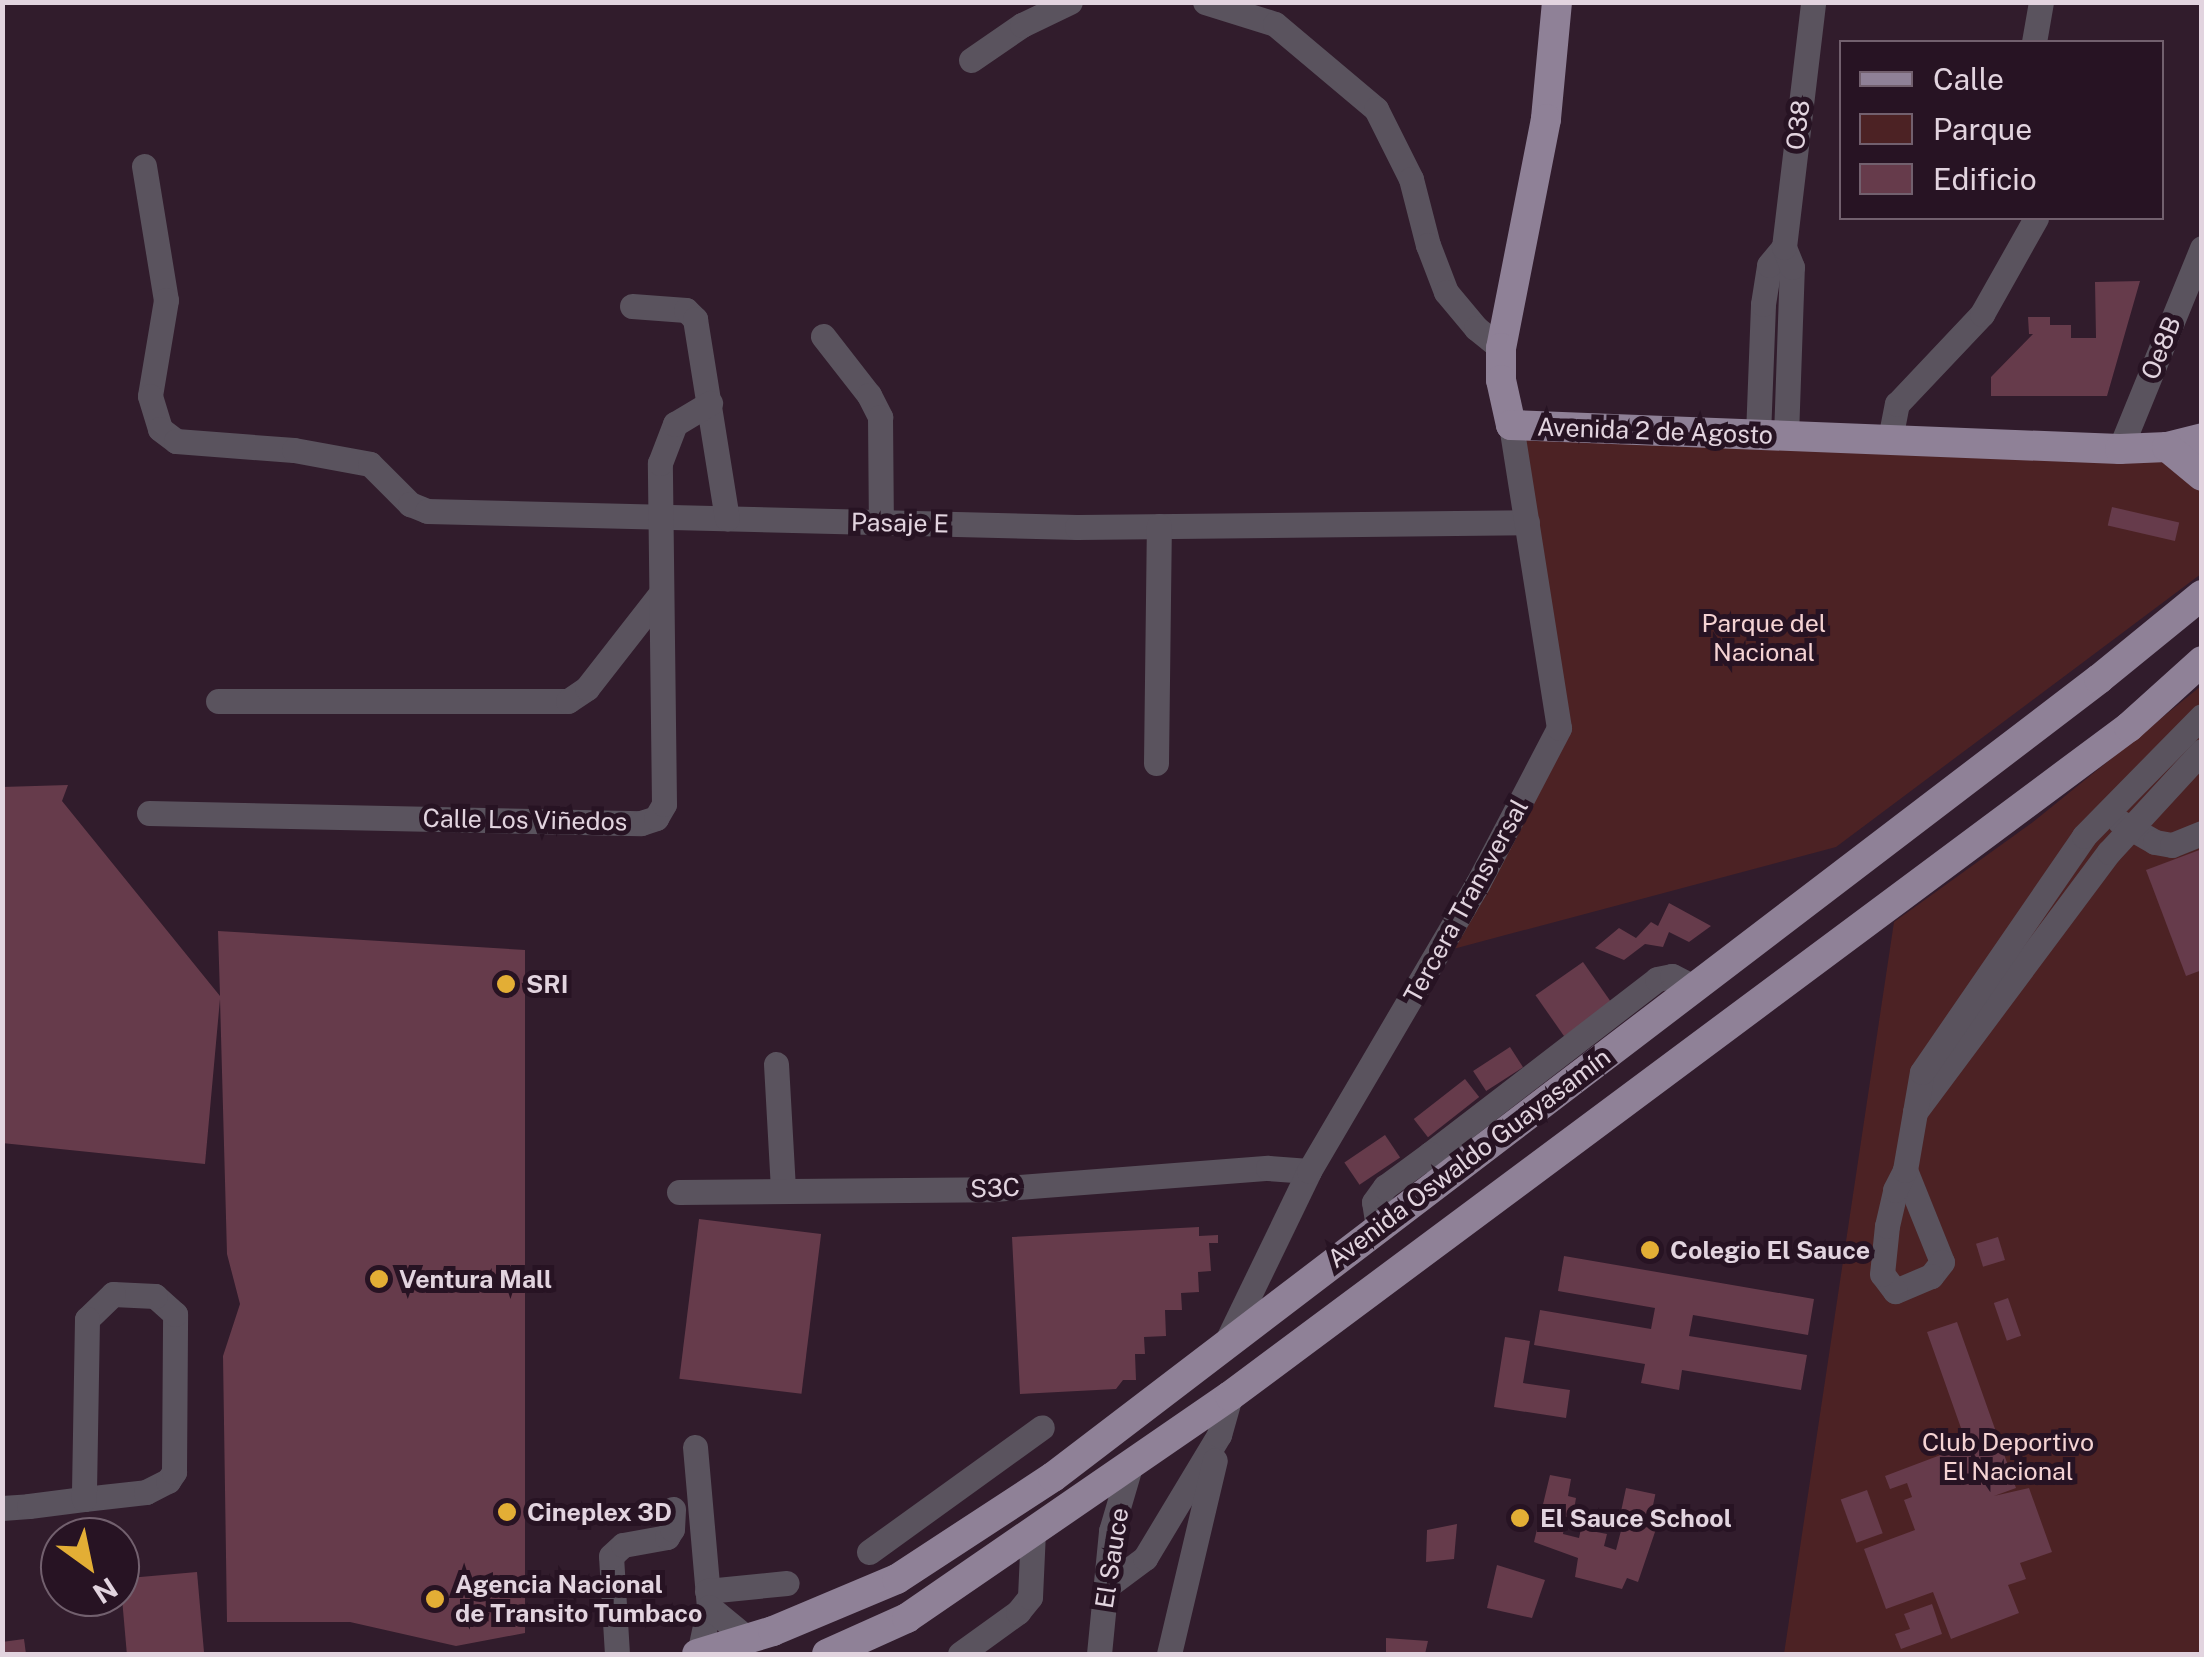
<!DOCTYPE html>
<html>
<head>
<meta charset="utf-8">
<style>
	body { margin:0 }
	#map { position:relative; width:2204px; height:1657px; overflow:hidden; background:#311c2c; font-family:"Public Sans",sans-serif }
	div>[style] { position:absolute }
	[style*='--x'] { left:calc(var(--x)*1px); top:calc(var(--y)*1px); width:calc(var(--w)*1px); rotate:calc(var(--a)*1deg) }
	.green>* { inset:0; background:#4c2224 }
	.building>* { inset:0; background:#663b4b; transform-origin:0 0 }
	.minor>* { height:25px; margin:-12.5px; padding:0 12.5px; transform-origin:12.5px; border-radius:12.5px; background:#5a535e }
	.major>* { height:30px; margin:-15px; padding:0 15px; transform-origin:15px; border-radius:15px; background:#8f8197 }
	.dots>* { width:28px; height:28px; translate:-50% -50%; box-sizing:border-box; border:5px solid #271323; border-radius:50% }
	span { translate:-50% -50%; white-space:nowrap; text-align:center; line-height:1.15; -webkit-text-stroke:10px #271323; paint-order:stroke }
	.street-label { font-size:25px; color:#e2d4df }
	.park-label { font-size:25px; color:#f5d3d3 }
	.poi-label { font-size:25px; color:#e2d4df; font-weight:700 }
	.left { translate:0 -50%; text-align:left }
	.frame { position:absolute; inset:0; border:5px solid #e2d4df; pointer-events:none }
	.legend { position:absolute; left:1839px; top:40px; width:325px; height:180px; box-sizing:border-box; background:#271323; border:2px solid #72606e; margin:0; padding:12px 18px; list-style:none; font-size:30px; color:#e2d4df }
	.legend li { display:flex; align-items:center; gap:20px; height:50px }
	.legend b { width:50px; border:2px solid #72606e }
	.north { position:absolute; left:40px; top:1517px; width:100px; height:100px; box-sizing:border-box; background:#271323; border:2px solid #72606e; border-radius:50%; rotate:147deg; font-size:28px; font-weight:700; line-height:40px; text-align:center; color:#e2d4df }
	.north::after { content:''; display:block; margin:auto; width:35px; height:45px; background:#e3ae35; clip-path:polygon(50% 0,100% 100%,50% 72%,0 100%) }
</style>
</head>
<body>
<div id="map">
	<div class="green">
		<i style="clip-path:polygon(1506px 411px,2162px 447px,2201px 479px,2201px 574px,1836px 847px,1442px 952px,1564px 728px)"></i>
		<i style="clip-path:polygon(2201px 686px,2201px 1654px,1784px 1654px,1894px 922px,2033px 822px)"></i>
	</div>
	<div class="building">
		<i style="clip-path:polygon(2140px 281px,2107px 396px,1991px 396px,1991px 377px,2033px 334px,2029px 334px,2028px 317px,2050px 317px,2050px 325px,2071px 325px,2071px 338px,2096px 338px,2095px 282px)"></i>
		<i style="left:2112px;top:507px;width:69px;height:19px;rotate:13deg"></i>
		<i style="clip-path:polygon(68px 785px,62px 801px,220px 996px,218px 931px,525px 950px,525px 1633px,456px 1646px,350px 1622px,227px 1622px,223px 1356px,240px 1304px,227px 1254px,220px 999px,205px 1164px,2px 1143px,2px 787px)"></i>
		<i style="clip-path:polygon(2202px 849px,2202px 970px,2186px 976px,2146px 870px)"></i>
		<i style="clip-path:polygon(1669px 903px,1711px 926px,1689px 942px,1669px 932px,1663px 947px,1645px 944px,1624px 960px,1595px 948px,1619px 928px,1636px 938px,1651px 922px,1658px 926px)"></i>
		<i style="left:1583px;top:962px;width:50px;height:58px;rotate:55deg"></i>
		<i style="left:1510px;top:1047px;width:24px;height:44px;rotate:57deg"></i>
		<i style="left:1465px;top:1079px;width:23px;height:65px;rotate:52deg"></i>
		<i style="left:1385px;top:1135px;width:27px;height:49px;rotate:56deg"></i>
		<i style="left:699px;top:1219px;width:123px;height:161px;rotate:7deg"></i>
		<i style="clip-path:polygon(1199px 1227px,1199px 1236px,1218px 1235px,1218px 1243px,1209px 1243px,1211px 1271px,1198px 1272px,1199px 1292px,1181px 1293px,1182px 1310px,1165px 1310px,1166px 1336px,1144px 1337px,1145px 1354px,1135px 1354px,1136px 1380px,1123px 1380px,1116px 1389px,1020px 1394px,1012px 1237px)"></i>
		<i style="left:1998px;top:1237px;width:24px;height:23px;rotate:73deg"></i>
		<i style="clip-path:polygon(1564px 1256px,1814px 1299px,1808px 1335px,1693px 1315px,1689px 1336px,1807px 1355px,1801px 1390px,1682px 1370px,1679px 1390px,1641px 1383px,1645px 1364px,1534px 1345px,1540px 1310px,1651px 1329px,1655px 1308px,1558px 1291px)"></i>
		<i style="left:2008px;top:1298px;width:40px;height:15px;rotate:71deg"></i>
		<i style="clip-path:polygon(1957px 1322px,2016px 1488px,1994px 1496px,2029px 1488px,2052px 1552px,2020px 1563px,2026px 1579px,2008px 1585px,2019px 1613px,1951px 1639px,1933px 1592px,1886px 1609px,1864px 1549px,1915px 1530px,1904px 1500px,1912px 1497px,1907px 1483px,1890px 1489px,1885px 1476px,1967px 1445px,1927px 1332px)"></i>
		<i style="clip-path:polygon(1505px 1337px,1530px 1341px,1523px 1383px,1570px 1390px,1566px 1418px,1494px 1407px)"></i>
		<i style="clip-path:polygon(1550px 1475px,1571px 1479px,1568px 1496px,1576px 1498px,1572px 1522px,1565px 1520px,1563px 1534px,1579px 1538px,1581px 1529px,1607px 1534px,1604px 1546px,1616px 1550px,1623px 1523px,1656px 1529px,1638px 1582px,1627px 1578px,1622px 1589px,1575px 1577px,1578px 1558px,1534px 1542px)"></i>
		<i style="left:1626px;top:1488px;width:30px;height:27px;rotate:12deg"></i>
		<i style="left:1867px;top:1490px;width:46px;height:28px;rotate:70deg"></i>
		<i style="clip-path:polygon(1457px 1524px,1454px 1559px,1426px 1562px,1427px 1530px)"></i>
		<i style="clip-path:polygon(1497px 1565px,1545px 1580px,1532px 1618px,1487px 1608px)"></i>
		<i style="left:197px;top:1572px;width:82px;height:77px;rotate:85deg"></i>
		<i style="clip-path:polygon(1932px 1604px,1942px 1634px,1901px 1649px,1895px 1634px,1910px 1629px,1904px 1614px)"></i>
		<i style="clip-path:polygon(1386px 1638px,1428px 1641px,1425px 1654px,1386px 1654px)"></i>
		<i style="clip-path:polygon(24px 1639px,26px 1654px,2px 1654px,2px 1642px)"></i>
	</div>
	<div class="minor">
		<i style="--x:1205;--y:2;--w:73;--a:17.4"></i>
		<i style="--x:1275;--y:24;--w:132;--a:40.1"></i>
		<i style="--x:1376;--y:109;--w:78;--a:63.4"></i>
		<i style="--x:1411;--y:179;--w:68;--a:75.6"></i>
		<i style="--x:1428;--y:245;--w:50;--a:69"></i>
		<i style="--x:1446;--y:292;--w:47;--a:50.2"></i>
		<i style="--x:1476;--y:328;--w:32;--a:39"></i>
		<i style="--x:2034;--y:42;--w:41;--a:-80.1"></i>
		<i style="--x:971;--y:60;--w:62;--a:-34.5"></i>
		<i style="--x:1022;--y:25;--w:53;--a:-25.6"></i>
		<i style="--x:144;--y:166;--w:136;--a:80.7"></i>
		<i style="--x:166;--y:300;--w:97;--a:99.5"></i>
		<i style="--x:150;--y:396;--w:34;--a:73"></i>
		<i style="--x:160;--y:429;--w:20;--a:37"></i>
		<i style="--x:176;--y:441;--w:118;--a:4.4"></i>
		<i style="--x:294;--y:450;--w:77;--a:10.4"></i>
		<i style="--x:370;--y:464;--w:57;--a:45"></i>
		<i style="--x:410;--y:504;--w:18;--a:22"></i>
		<i style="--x:427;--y:511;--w:650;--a:1.41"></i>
		<i style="--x:1077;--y:527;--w:450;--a:-0.6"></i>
		<i style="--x:632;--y:306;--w:54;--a:4.2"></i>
		<i style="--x:686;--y:310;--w:13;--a:45"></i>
		<i style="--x:695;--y:319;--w:202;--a:80.9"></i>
		<i style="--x:823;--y:336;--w:75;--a:52.1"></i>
		<i style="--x:869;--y:395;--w:25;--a:63"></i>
		<i style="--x:880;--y:417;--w:105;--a:89.5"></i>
		<i style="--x:1758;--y:435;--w:131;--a:-87.8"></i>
		<i style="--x:1763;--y:304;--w:39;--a:-81"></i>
		<i style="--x:1769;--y:265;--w:23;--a:-50"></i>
		<i style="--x:1786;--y:436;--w:169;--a:-88"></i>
		<i style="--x:1792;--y:267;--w:22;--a:-112"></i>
		<i style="--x:1784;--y:247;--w:247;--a:-83.2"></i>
		<i style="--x:1890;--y:439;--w:36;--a:-79"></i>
		<i style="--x:1897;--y:404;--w:124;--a:-46.6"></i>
		<i style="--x:1982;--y:314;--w:110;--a:-60.6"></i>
		<i style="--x:2120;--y:449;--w:217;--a:-67.8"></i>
		<i style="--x:218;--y:701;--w:350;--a:0"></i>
		<i style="--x:568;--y:701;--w:23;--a:-34"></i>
		<i style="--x:587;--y:688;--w:117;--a:-52"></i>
		<i style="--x:1156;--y:763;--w:237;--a:-89.3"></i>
		<i style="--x:149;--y:813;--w:492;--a:1.2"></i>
		<i style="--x:641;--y:823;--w:16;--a:-18"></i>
		<i style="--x:656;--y:818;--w:16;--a:-60"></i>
		<i style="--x:664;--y:804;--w:341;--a:-90.7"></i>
		<i style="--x:660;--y:463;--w:42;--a:-69"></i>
		<i style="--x:675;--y:424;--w:41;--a:-31"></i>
		<i style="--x:2120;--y:822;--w:40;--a:29.7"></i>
		<i style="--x:2155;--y:842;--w:17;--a:10"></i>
		<i style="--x:2172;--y:845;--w:32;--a:-22"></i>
		<i style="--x:776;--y:1064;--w:126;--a:86.8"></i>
		<i style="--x:1915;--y:1112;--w:324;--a:-53.3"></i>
		<i style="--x:2109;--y:852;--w:137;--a:-47.4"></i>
		<i style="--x:1905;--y:1170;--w:99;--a:68.1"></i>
		<i style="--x:1942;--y:1262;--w:18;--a:128"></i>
		<i style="--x:1931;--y:1276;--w:39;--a:157"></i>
		<i style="--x:1895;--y:1291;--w:21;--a:-127"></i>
		<i style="--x:1882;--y:1274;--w:48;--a:-84.1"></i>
		<i style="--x:1887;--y:1226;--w:37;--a:-77"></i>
		<i style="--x:1895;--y:1190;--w:22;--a:-63"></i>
		<i style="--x:1905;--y:1170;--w:99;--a:-80.2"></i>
		<i style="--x:1922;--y:1072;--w:286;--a:-55.5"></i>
		<i style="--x:2084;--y:836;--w:168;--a:-45.5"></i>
		<i style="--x:1444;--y:1177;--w:27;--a:-121"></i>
		<i style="--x:1430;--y:1154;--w:287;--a:-37.6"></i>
		<i style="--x:1657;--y:979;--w:15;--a:-11"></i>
		<i style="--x:1672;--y:976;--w:25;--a:27"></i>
		<i style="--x:679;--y:1192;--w:314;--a:-0.5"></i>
		<i style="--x:993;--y:1189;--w:276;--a:-4.4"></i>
		<i style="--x:1268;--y:1168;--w:41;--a:4.2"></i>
		<i style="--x:1378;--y:1227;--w:25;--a:-99"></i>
		<i style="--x:1374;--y:1202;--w:19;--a:-54"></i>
		<i style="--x:1385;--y:1187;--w:56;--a:-36.3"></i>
		<i style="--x:1226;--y:1343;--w:191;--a:-64.2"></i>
		<i style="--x:1309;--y:1171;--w:334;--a:-59.6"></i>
		<i style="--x:1478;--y:883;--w:175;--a:-62.4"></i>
		<i style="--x:1559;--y:728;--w:307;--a:-99"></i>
		<i style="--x:695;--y:1447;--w:161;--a:85"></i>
		<i style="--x:709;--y:1607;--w:48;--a:102"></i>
		<i style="--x:2;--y:1508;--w:27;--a:-4"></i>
		<i style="--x:29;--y:1506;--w:55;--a:-7.3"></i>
		<i style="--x:84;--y:1499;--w:62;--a:-6.4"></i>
		<i style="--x:146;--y:1492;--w:25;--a:-27"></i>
		<i style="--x:168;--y:1481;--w:11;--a:-56"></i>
		<i style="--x:174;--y:1472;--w:158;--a:-89.6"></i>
		<i style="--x:175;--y:1314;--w:27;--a:-138"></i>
		<i style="--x:155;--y:1296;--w:42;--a:-177.3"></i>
		<i style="--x:113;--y:1294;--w:36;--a:136"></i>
		<i style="--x:87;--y:1319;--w:180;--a:91"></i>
		<i style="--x:869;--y:1552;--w:213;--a:-35.8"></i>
		<i style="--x:1106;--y:1587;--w:49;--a:-36.6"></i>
		<i style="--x:1145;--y:1558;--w:144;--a:-59"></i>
		<i style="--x:1219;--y:1435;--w:41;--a:-74.2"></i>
		<i style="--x:707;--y:1591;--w:80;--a:-5.7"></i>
		<i style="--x:709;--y:1607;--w:50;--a:39.4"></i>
		<i style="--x:617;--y:1654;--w:98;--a:-93.5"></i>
		<i style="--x:611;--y:1556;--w:16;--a:-43"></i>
		<i style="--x:623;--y:1545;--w:45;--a:-10.3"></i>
		<i style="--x:667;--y:1537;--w:9;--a:-58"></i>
		<i style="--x:672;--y:1529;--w:20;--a:-87"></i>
		<i style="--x:960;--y:1654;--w:72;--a:-35.9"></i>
		<i style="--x:1018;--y:1612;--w:19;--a:-51"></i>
		<i style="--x:1030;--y:1597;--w:66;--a:-87.4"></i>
		<i style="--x:1099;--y:1654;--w:124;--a:-84.4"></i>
		<i style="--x:1111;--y:1531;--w:71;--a:-73.6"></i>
		<i style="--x:1169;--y:1654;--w:199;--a:-76.7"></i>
	</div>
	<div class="major">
		<i style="--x:1557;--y:2;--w:118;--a:95.4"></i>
		<i style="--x:1546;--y:119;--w:233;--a:101.1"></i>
		<i style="--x:1501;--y:348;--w:32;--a:90"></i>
		<i style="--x:1501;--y:380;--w:46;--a:77.5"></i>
		<i style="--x:1511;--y:425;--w:609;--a:2.26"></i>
		<i style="--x:2120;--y:449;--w:47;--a:-2.4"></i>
		<i style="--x:2167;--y:447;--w:36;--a:-14"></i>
		<i style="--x:2167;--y:447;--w:45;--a:39.6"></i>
		<i style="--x:697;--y:1654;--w:79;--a:-16.8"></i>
		<i style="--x:773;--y:1631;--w:134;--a:-22.8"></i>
		<i style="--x:897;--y:1579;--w:186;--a:-33.2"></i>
		<i style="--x:1053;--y:1477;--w:1316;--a:-37.34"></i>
		<i style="--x:2099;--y:679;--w:133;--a:-39.2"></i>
		<i style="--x:827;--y:1654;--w:88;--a:-24.2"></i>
		<i style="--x:907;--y:1618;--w:392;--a:-34.5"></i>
		<i style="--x:1230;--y:1396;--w:1121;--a:-36.66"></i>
		<i style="--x:2129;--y:727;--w:98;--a:-42.1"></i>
	</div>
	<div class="dots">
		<i style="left:506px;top:984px;background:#e3ae35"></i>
		<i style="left:1650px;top:1250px;background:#e3ae35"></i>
		<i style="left:379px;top:1279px;background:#e3ae35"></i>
		<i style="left:507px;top:1512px;background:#e3ae35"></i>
		<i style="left:1520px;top:1518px;background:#e3ae35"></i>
		<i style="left:435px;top:1599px;background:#e3ae35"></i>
	</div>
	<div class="street-label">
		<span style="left:1798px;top:125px;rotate:-83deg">O38</span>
		<span style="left:2161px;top:348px;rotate:-68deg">Oe8B</span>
		<span style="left:1655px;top:431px;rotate:2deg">Avenida 2 de Agosto</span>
		<span style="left:900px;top:523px;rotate:1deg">Pasaje E</span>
		<span style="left:525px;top:820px;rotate:1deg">Calle Los Viñedos</span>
		<span style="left:1466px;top:901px;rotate:-61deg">Tercera Transversal</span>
		<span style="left:1469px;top:1158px;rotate:-37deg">Avenida Oswaldo Guayasamín</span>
		<span style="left:995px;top:1188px;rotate:-2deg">S3C</span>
		<span style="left:1112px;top:1558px;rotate:-81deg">El Sauce</span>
	</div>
	<div class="park-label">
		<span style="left:1764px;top:638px">Parque del<br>Nacional</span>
		<span style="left:2008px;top:1457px">Club Deportivo<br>El Nacional</span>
	</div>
	<div class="poi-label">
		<span class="left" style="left:526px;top:984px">SRI</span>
		<span class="left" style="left:1670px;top:1250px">Colegio El Sauce</span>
		<span class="left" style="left:399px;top:1279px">Ventura Mall</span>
		<span class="left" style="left:527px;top:1512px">Cineplex 3D</span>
		<span class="left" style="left:1540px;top:1518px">El Sauce School</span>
		<span class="left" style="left:455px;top:1599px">Agencia Nacional<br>de Transito Tumbaco</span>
	</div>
	<div class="frame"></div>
	<ul class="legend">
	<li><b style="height:12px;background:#8f8197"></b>Calle</li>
	<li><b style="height:28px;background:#4c2224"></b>Parque</li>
	<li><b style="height:28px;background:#663b4b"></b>Edificio</li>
	</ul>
	<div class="north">N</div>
</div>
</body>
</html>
